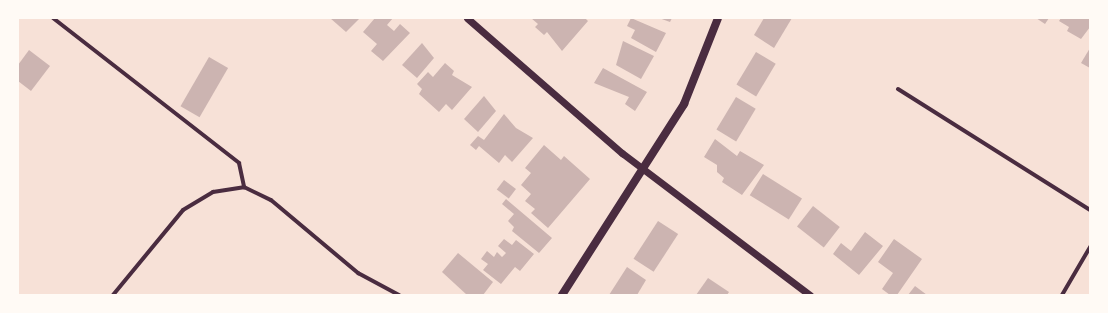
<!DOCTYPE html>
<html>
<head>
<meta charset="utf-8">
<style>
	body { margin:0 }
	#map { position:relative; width:1108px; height:313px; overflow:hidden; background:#f7e1d7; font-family:Cabin,sans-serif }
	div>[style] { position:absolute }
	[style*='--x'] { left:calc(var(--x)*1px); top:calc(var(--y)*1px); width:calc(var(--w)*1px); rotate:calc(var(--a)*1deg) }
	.building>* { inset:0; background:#ccb4b1; transform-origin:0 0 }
	.minor>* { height:4px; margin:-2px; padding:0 2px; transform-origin:2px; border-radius:2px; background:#4a2c40 }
	.tertiary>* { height:7px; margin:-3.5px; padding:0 3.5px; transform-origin:3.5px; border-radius:3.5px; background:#4a2c40 }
	.secondary>* { height:8px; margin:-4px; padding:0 4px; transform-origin:4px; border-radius:4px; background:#4a2c40 }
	span { translate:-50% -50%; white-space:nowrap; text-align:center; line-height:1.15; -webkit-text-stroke:3px #fffaf5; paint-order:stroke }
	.frame { position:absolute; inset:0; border:19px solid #fffaf5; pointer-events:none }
</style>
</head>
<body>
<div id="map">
	<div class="building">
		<i style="clip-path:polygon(330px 18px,360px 18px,346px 32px)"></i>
		<i style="clip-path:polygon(375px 18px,393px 18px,387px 25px,394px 31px,400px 24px,410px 33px,383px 61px,371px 51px,377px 44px,363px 32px)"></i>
		<i style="clip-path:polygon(531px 18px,585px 18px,588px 21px,562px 51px,547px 32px,544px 35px,535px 27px,538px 24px)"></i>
		<i style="clip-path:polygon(631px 18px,666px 33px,656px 52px,631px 38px,635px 30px,627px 26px)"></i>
		<i style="clip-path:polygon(659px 18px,672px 18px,670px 22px)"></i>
		<i style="clip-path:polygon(764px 18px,792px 18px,774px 48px,754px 35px)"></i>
		<i style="clip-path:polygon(1036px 18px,1049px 18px,1045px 24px)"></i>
		<i style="clip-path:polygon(1061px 18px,1090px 18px,1090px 27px,1081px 39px,1067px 31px,1069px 27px,1059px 21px)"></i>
		<i style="clip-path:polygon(623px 41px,654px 56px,641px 79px,616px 65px)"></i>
		<i style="clip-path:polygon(422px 43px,434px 58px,417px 78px,402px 65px)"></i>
		<i style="clip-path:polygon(1090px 48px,1090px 68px,1081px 63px)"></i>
		<i style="clip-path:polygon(29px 50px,50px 66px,31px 91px,18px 81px,18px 65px)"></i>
		<i style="left:756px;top:52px;width:23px;height:38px;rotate:31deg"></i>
		<i style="left:209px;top:57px;width:22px;height:57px;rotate:30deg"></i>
		<i style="clip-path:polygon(445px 63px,454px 71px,452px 75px,472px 87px,452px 110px,446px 104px,439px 112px,419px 94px,422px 89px,417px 84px,428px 72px,433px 77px)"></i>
		<i style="clip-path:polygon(603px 68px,647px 92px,635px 111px,625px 104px,629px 97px,594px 83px)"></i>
		<i style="clip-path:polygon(484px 96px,496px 111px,478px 132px,464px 119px)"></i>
		<i style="left:736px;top:97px;width:23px;height:38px;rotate:31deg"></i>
		<i style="clip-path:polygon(504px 114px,516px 128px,533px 138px,512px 162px,505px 155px,499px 163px,479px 146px,476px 150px,470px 145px,478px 136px,484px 140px)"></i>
		<i style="clip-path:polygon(715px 139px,737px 156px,740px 151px,764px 165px,742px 195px,722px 182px,724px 178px,717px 172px,717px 165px,704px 157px)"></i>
		<i style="clip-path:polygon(544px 145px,561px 160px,564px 156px,590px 179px,548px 228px,531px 213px,535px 209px,525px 201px,531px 194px,521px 185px,531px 173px,525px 168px)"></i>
		<i style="left:763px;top:174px;width:46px;height:25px;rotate:32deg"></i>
		<i style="left:504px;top:180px;width:15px;height:12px;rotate:37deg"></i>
		<i style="clip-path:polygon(506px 199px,552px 238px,539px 253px,512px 231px,514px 227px,508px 221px,514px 214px,502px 204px)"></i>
		<i style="left:813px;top:206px;width:34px;height:26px;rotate:38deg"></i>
		<i style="left:658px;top:221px;width:24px;height:45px;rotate:33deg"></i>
		<i style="clip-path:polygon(865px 232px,883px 246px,859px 275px,833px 254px,841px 243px,851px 251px)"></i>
		<i style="clip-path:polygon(504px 239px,512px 245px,516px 240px,534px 254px,520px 271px,515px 267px,501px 284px,483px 270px,488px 264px,481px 259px,487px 251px,494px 257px,497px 252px,502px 257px,506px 253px,498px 246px)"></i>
		<i style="clip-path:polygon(894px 239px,922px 259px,897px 295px,890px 295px,882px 289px,893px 273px,878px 262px)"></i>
		<i style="clip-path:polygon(458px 253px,493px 282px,483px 295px,467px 295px,442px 272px)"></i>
		<i style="clip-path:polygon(627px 267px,646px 280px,637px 295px,609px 295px)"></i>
		<i style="clip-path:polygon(708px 278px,729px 292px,727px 295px,696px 295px)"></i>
		<i style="clip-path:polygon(915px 286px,927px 295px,908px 295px)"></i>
	</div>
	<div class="minor">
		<i style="--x:53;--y:18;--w:236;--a:37.9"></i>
		<i style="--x:239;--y:163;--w:25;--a:78"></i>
		<i style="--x:898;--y:89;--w:227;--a:32.2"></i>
		<i style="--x:113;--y:295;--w:110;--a:-50.5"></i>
		<i style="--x:183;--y:210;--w:35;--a:-31"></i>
		<i style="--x:213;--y:192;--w:31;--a:-9"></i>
		<i style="--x:244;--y:187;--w:30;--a:26"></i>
		<i style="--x:271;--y:200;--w:114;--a:40"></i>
		<i style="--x:358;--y:273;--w:47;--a:28.2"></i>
		<i style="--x:1062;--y:295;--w:56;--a:-59.7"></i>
	</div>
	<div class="tertiary">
		<i style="--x:467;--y:18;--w:206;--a:41.1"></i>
		<i style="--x:622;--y:153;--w:236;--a:37.1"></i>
	</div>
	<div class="secondary">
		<i style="--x:562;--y:295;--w:227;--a:-57.4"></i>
		<i style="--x:684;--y:104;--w:92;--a:-68.4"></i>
	</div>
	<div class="frame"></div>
</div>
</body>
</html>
